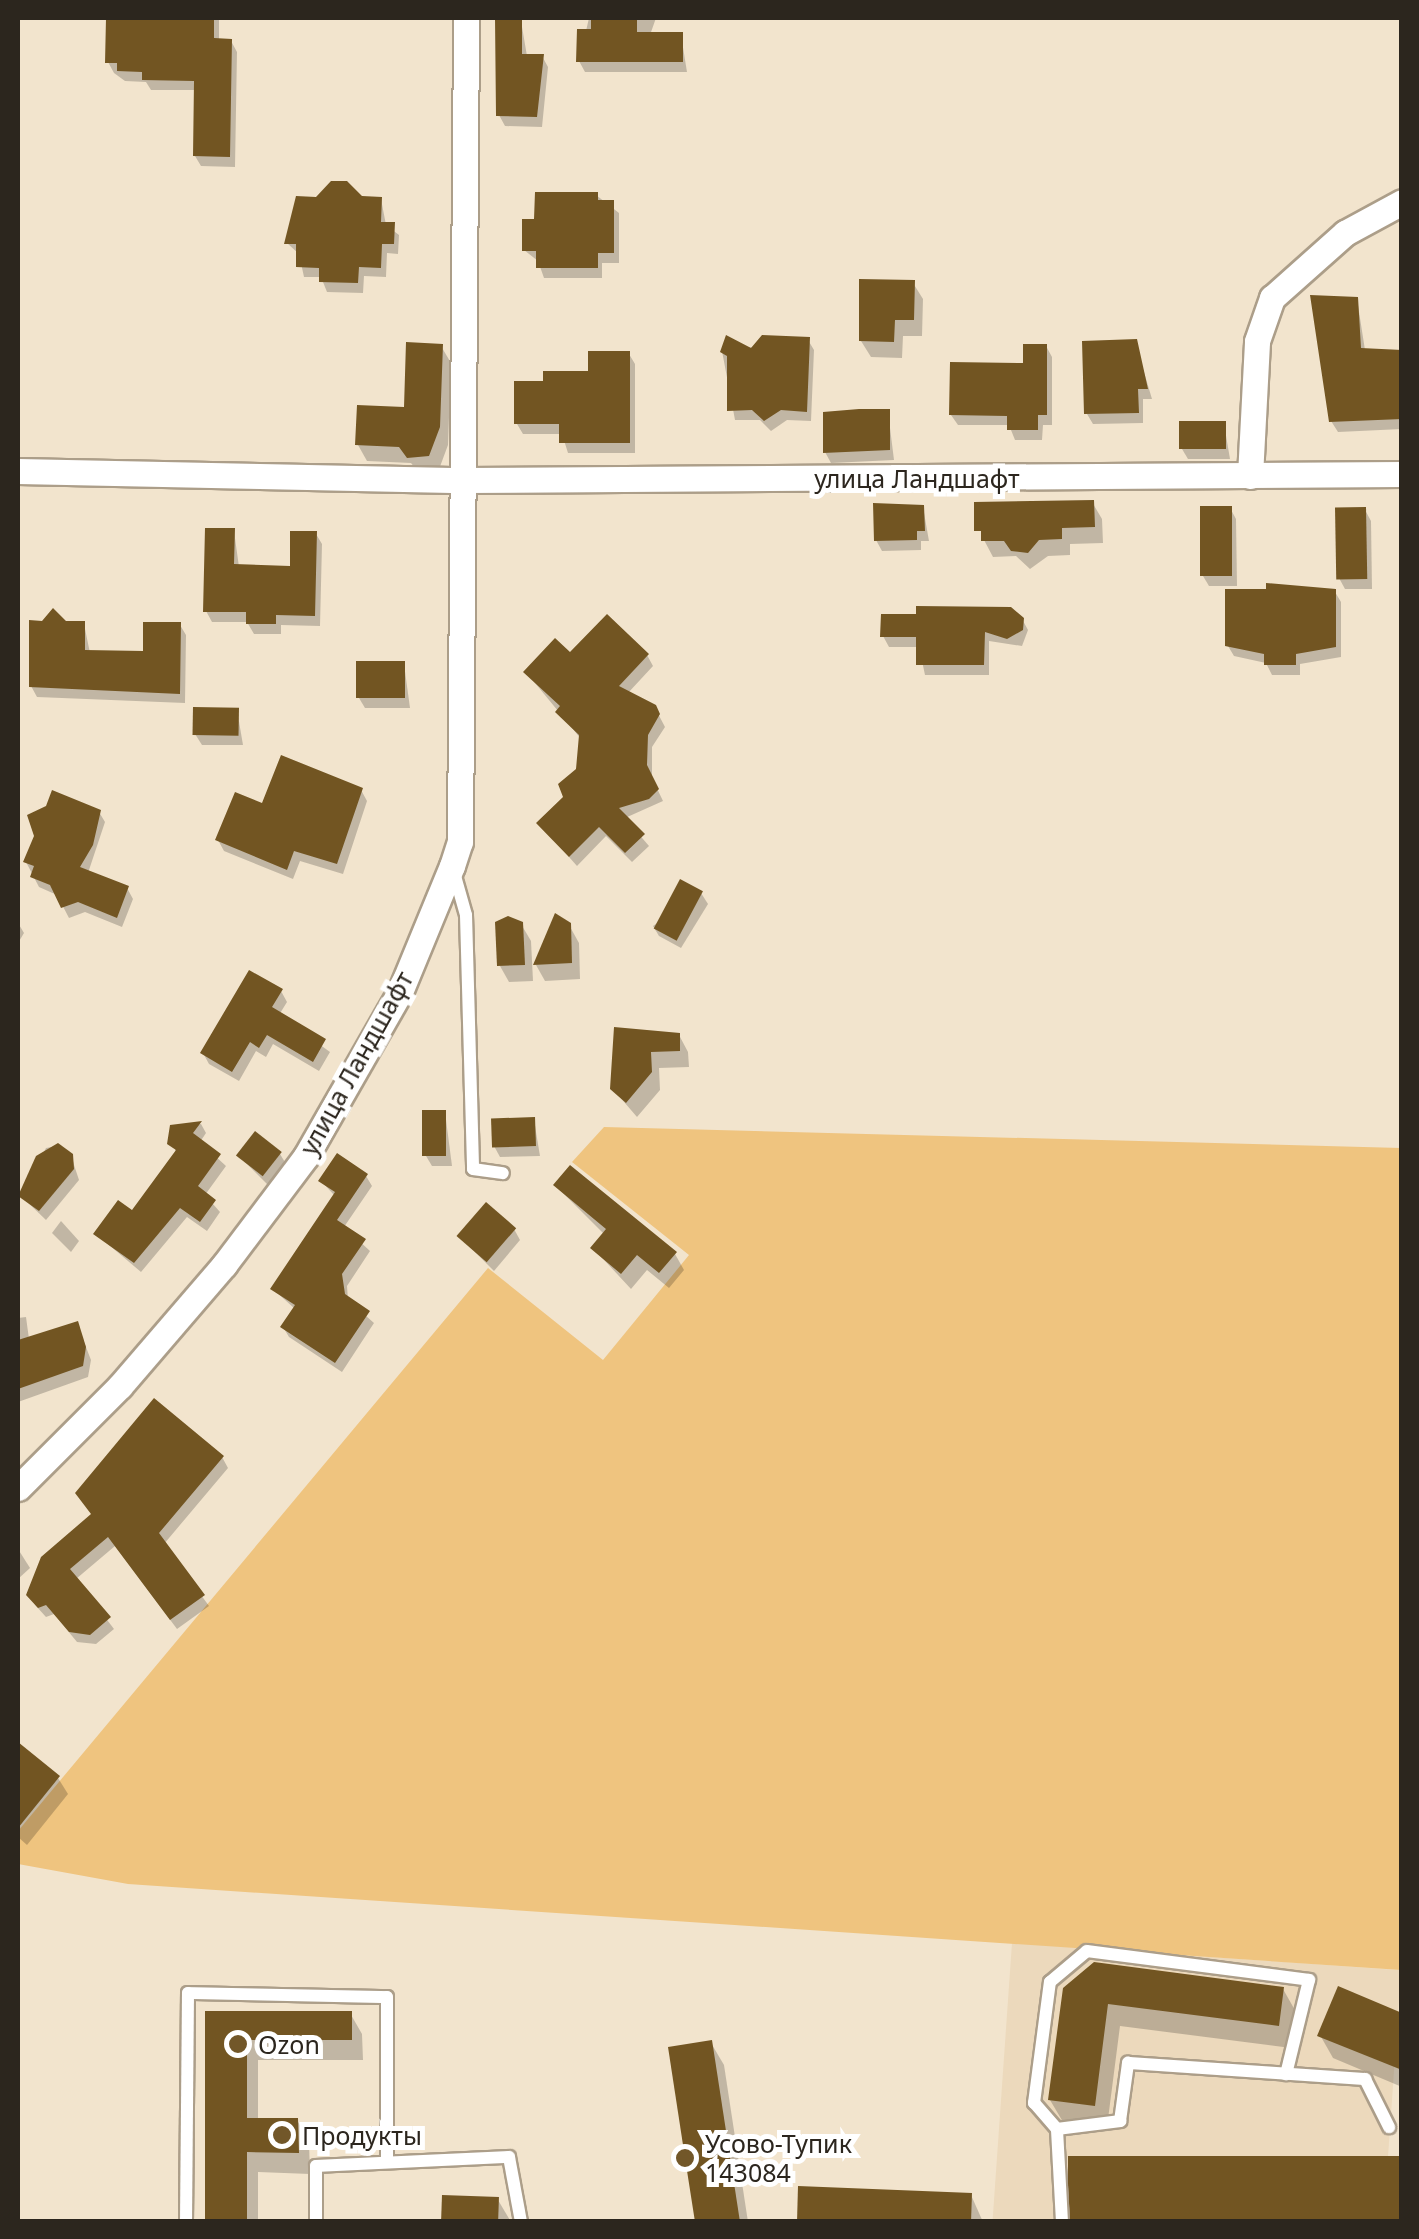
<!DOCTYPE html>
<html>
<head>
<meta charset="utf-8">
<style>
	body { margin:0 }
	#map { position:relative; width:1419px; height:2239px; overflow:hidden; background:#f2e4cd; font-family:"Noto Sans",sans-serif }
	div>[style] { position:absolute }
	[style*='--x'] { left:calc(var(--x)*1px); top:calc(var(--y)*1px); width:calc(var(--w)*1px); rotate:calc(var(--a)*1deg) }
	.built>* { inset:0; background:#ecd9bc; transform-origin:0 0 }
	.green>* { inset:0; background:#efc47f }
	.shadow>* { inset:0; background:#0003 }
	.building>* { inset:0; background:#725522; transform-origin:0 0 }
	.roads { filter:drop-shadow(2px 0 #ac9e89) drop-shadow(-2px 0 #ac9e89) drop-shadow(0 2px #ac9e89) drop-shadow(0 -2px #ac9e89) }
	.lane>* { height:12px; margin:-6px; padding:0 6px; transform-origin:6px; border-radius:6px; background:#fff }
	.street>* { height:25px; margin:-12.5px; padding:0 12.5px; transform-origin:12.5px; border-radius:12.5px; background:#fff }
	.dots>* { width:28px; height:28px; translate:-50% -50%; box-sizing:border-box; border:5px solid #fff; border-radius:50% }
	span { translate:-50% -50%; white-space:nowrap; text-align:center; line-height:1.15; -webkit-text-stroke:10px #fff; paint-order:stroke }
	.street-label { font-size:25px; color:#2c261e }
	.poi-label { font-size:25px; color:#2c261e }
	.left { translate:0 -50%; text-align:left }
	.frame { position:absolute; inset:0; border:20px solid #2c261e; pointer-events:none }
</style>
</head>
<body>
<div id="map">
	<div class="built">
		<i style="left:1012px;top:1943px;width:390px;height:279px;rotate:4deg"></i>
	</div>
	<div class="green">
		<i style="clip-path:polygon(604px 1127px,1401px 1148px,1401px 1970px,128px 1884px,18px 1864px,18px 1831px,488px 1268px,603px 1360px,689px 1255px,572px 1162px)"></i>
	</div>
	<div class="shadow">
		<i style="clip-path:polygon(109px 18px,219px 18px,219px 41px,231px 41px,237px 52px,235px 167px,201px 166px,195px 156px,196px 90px,151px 90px,146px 82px,125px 81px,114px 73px,108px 62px)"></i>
		<i style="clip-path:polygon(589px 18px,656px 18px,650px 35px,681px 35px,687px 72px,585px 72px,579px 61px)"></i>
		<i style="clip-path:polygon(521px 21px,527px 56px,542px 56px,548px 67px,542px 127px,505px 126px,499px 115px)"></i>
		<i style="clip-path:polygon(596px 195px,619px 213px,619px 263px,602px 263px,602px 278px,544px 278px,538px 261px,524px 250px)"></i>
		<i style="clip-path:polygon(361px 199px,381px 199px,386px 225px,399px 235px,398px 254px,387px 253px,386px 277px,364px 276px,363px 293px,327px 292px,321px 277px,304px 277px,299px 254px,287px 243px)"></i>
		<i style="clip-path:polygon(913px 283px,923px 299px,922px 336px,903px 336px,902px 358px,871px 357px,861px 341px)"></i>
		<i style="clip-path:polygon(1357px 299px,1365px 350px,1402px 352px,1402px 429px,1338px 432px,1331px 421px)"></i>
		<i style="clip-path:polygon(808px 340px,814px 350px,811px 421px,787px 420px,771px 431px,760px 420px,735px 420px,722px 351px)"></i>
		<i style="clip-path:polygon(1135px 342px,1152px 399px,1143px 399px,1143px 423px,1093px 424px,1087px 414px)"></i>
		<i style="clip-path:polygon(441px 346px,451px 363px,448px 445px,438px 472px,419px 473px,411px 463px,367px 461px,358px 445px,406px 409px)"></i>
		<i style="clip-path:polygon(1046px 346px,1052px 357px,1052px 425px,1043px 425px,1042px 440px,1015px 440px,1009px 425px,958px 425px,951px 415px)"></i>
		<i style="clip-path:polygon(629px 354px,635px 364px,635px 453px,568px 453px,562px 434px,523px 434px,517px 424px,546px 384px,591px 373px)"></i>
		<i style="clip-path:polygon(888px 412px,894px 460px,831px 463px,825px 452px)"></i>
		<i style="clip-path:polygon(1224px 424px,1230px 459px,1188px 459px,1182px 449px)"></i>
		<i style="clip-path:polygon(1092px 502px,1102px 519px,1103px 543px,1070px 544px,1070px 555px,1048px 556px,1030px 569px,1016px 556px,993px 557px,984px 540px)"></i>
		<i style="clip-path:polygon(923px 507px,929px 541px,921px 541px,921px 550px,882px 551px,876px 540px)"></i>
		<i style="clip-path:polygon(1230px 508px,1236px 519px,1237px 586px,1209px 586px,1203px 576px)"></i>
		<i style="clip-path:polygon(1365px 510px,1371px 521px,1372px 589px,1345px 589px,1339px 578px)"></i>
		<i style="clip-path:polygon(234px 531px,239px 567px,292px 568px,316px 534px,322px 544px,320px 626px,281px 625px,281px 634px,254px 634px,247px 622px,212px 622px,206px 611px)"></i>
		<i style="clip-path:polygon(1335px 592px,1341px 602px,1341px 657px,1300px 664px,1300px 675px,1272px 675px,1266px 663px,1234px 656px,1228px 646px)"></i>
		<i style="clip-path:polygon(1022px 619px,1028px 630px,1022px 646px,989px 641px,989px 675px,925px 675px,919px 647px,889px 647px,883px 636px)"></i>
		<i style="clip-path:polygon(65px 623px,84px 624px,90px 653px,145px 653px,180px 625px,186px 635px,185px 703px,37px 697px,31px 686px)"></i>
		<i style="clip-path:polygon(647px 655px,653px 666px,628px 693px,654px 706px,665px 727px,652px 747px,652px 778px,663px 801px,625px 818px,649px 846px,632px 862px,606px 836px,577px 866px,539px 823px,566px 797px,578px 770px,581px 739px,526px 672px,570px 656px)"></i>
		<i style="clip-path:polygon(404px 664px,410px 708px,365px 708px,359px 698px)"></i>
		<i style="clip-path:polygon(237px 710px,243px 745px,202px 745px,195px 734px)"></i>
		<i style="clip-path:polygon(361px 790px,367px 801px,343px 874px,300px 861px,293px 879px,224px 851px,218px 840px,263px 806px)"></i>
		<i style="clip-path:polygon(99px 812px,105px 822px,88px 873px,127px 888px,133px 899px,122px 927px,85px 912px,69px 918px,57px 895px,39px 887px,26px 862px)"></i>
		<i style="clip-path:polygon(701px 893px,708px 904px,681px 948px,659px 936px,653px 926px)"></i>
		<i style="clip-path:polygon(18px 923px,24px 933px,18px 943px)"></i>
		<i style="clip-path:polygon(521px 924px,531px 941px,533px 981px,509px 982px,500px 966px)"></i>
		<i style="clip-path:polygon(569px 925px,579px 943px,580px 979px,545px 981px,536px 965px)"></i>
		<i style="clip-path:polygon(281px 991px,287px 1002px,279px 1015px,330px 1052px,319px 1071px,273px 1044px,266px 1057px,256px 1051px,239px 1081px,209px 1064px,203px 1053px)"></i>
		<i style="clip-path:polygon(617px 1030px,679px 1035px,688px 1052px,689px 1067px,659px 1068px,660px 1090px,637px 1117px,612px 1088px)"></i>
		<i style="clip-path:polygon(445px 1112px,452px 1166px,432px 1166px,426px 1156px)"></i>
		<i style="clip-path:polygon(534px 1120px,540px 1156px,500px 1157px,494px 1146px)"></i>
		<i style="clip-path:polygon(201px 1124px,206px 1133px,200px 1142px,226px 1166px,205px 1195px,220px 1212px,207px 1231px,187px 1217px,141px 1272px,96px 1234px,133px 1213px,176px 1155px,172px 1127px)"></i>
		<i style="clip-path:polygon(57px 1146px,71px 1156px,79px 1180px,46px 1220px,21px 1196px,46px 1148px)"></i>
		<i style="clip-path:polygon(280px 1154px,286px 1164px,269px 1186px,239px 1156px)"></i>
		<i style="clip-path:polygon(366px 1176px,372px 1186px,344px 1227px,370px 1251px,347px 1286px,348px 1300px,374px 1323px,342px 1372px,289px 1337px,283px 1327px,295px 1309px,273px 1289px,335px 1196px,321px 1181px)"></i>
		<i style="clip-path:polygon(556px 1186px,675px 1254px,684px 1270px,669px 1288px,647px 1270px,631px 1289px,593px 1248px,604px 1234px)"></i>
		<i style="clip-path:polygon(61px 1221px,79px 1241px,71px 1252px,52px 1233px)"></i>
		<i style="clip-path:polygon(514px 1229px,520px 1240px,494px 1271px,460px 1237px)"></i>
		<i style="clip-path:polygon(26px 1317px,29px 1339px,77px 1324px,91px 1360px,88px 1377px,18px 1402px,18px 1318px)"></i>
		<i style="clip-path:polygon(222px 1457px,228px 1468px,164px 1544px,209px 1606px,177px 1629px,115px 1546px,76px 1579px,114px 1629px,96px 1644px,77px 1642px,54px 1614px,46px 1617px,36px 1606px,29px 1595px,43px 1558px)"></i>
		<i style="clip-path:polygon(18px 1549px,30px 1568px,18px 1579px)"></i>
		<i style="clip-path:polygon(18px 1745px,58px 1778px,68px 1794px,27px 1845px,18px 1837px)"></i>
		<i style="clip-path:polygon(1065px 1989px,1283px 1989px,1296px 2012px,1291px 2048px,1120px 2026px,1107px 2127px,1063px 2122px,1050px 2100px)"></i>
		<i style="clip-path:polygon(208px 2013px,350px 2013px,362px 2034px,363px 2060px,258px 2060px,258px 2121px,297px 2120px,309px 2142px,310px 2174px,258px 2172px,258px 2222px,208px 2222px)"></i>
		<i style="clip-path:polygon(1402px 2015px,1402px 2087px,1333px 2058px,1320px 2035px)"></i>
		<i style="clip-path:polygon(711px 2043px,724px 2065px,748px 2222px,698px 2222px)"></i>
		<i style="clip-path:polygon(971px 2195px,983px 2222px,800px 2222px)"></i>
		<i style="clip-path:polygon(498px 2200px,511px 2222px,443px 2222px)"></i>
	</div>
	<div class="building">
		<i style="clip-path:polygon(106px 18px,214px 18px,214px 38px,232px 39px,230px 157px,193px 156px,194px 81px,142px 80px,142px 72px,117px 71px,117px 63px,105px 63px)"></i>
		<i style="clip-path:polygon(495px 18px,522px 18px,522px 54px,544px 54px,537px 117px,496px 116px)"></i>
		<i style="clip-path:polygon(591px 18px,637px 18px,637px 32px,683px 32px,683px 62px,576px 62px,577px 29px,591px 29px)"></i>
		<i style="clip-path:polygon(331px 181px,347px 181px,362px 196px,382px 197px,381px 222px,395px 222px,394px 244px,382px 244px,381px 268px,359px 267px,358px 283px,319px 282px,319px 268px,296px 267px,296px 244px,284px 244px,296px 196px,316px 197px)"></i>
		<i style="clip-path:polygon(535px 192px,598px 192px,598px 200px,614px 200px,614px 253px,598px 253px,598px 268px,536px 268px,536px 251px,522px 251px,522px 219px,534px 219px)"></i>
		<i style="clip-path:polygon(859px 279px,915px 280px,914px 320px,895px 320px,894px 342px,859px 341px)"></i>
		<i style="clip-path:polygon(1310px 295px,1358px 297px,1361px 348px,1402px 350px,1402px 419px,1329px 422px)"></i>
		<i style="clip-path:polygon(726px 335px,751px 348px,762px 335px,810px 337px,807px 412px,781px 410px,764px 421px,752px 410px,727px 411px,727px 356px,720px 352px)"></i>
		<i style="clip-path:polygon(1137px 339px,1148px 389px,1138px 389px,1139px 413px,1084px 414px,1082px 341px)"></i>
		<i style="clip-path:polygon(406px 342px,443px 344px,440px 427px,429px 456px,407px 458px,399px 447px,355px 445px,357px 405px,404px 407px)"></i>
		<i style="clip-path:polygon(1023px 344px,1047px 344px,1047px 415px,1038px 415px,1038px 430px,1007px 430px,1007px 416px,949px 415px,950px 362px,1023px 363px)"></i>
		<i style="clip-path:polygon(588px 351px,630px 351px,630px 443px,559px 443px,559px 424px,514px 424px,514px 381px,543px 381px,543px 371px,588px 371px)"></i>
		<i style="clip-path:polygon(859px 409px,890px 409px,890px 450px,823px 453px,823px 412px)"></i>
		<i style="left:1226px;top:421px;width:28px;height:47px;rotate:90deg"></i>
		<i style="clip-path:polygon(1094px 500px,1095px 527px,1062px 528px,1062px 539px,1039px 540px,1028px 553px,1011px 551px,1004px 541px,981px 541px,981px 531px,974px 531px,974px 502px)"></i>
		<i style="clip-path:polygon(873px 503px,924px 505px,925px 531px,917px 531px,917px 540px,874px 541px)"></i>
		<i style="left:1200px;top:506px;width:32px;height:70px"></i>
		<i style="left:1366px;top:507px;width:72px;height:31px;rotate:89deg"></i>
		<i style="clip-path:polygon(205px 528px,235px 528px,234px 564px,290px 566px,290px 531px,317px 531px,315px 616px,276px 615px,276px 624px,246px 624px,246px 612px,203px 612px)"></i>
		<i style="clip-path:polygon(1266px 583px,1336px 589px,1336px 647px,1296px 654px,1296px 665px,1264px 665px,1264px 654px,1225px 646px,1225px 589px,1266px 589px)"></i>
		<i style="clip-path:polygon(916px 606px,1011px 607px,1024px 618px,1023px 630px,1007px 639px,985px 632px,984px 665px,916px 665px,916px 637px,880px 637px,881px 614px,916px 614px)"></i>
		<i style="clip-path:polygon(53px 608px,66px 621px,85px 621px,85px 650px,143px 651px,143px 622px,181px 622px,180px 694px,29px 687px,29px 620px,42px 621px)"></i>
		<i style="clip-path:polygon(607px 614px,649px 654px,619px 686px,656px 705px,660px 714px,648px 735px,647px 765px,659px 789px,649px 799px,619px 808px,645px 834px,625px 853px,599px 827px,569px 857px,536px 823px,563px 797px,558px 784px,576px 769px,579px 735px,555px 712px,560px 706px,523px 672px,555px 638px,570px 652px)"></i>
		<i style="left:356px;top:661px;width:49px;height:37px"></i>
		<i style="left:193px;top:707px;width:46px;height:28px;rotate:1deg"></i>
		<i style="clip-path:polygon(281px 755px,363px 788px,337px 864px,294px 851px,287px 870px,215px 840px,235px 792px,262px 803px)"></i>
		<i style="clip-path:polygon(52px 790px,101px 810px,93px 845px,80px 867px,129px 886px,117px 918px,78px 902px,61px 908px,50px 885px,30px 877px,34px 866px,23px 862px,34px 836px,27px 815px,46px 806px)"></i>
		<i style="left:680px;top:879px;width:26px;height:56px;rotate:28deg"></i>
		<i style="clip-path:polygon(555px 913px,571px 923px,572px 963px,533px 965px)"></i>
		<i style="clip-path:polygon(508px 916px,523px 922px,525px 965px,497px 966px,495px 922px)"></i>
		<i style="clip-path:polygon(249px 970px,283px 989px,272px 1007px,326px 1039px,313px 1062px,267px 1035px,259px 1048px,250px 1042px,232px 1072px,200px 1053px)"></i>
		<i style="clip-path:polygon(614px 1027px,680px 1033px,680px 1051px,651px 1052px,652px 1072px,626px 1103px,610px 1089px)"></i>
		<i style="left:422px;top:1110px;width:24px;height:46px"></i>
		<i style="left:535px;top:1117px;width:29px;height:44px;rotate:88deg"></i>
		<i style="clip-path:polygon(202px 1121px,193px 1133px,221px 1154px,198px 1186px,216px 1200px,200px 1222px,180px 1208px,134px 1263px,93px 1234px,118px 1200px,132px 1210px,176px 1150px,167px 1144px,170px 1125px)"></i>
		<i style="left:255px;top:1131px;width:34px;height:31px;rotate:38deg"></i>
		<i style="clip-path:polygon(58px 1143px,73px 1154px,74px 1169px,39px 1211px,18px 1196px,36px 1156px)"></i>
		<i style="clip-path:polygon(337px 1153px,368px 1174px,337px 1220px,366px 1239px,342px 1274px,345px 1294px,370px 1311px,335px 1363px,280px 1327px,295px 1305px,270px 1289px,335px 1192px,318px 1181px)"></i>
		<i style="clip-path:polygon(570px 1165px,677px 1252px,659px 1273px,637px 1255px,621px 1274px,590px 1248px,606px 1229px,553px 1185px)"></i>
		<i style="left:486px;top:1202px;width:40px;height:45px;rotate:41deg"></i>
		<i style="clip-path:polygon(78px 1321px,86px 1347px,83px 1366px,18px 1389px,18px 1340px)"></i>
		<i style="clip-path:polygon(154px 1398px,224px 1456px,159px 1533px,205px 1595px,170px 1620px,108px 1537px,70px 1569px,111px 1617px,90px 1635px,69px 1632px,46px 1605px,38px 1608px,26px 1595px,41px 1557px,91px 1514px,75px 1493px)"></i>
		<i style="clip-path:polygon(18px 1742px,60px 1776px,18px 1828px)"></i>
		<i style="clip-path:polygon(1094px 1962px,1284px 1987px,1279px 2026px,1108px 2004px,1095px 2106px,1048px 2100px,1063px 1988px)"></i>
		<i style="clip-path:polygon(1338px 1986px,1402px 2013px,1402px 2070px,1317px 2036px)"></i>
		<i style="clip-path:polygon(205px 2011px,352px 2011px,352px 2040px,247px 2040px,247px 2118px,298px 2118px,299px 2153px,247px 2152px,247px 2222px,205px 2222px)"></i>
		<i style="clip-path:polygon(712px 2040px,740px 2222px,695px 2222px,685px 2158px,668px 2047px)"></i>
		<i style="left:1402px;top:2156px;width:66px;height:334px;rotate:90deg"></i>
		<i style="clip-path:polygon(798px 2186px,972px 2193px,971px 2222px,797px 2222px)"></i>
		<i style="left:442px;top:2195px;width:57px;height:27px;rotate:2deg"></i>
	</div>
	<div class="roads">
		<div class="lane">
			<i style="--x:453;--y:869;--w:48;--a:74.2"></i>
			<i style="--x:466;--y:915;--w:254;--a:88.4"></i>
			<i style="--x:473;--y:1169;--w:30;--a:8"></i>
			<i style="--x:1057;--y:2129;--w:35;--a:-131"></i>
			<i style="--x:1034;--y:2103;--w:122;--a:-82.5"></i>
			<i style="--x:1050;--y:1982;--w:48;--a:-40"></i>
			<i style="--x:1087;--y:1951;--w:224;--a:7.4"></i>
			<i style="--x:1309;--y:1980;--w:97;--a:103.7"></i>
			<i style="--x:186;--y:2222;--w:229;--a:-89.5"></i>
			<i style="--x:188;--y:1993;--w:199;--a:1.2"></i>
			<i style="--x:387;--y:1997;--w:165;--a:90"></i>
			<i style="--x:316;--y:2222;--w:56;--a:-90"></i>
			<i style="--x:316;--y:2166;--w:193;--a:-2.7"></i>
			<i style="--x:509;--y:2157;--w:66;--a:79.5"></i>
			<i style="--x:1062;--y:2222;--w:93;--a:-93.1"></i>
			<i style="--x:1057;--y:2129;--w:64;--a:-7.2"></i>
			<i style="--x:1120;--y:2121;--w:59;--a:-82.1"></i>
			<i style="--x:1128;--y:2063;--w:238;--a:3.9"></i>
			<i style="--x:1365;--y:2079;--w:54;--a:63.4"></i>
		</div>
		<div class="street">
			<i style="--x:18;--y:471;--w:446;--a:1.2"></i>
			<i style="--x:464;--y:480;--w:938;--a:-0.37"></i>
			<i style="--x:1250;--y:476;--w:135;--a:-87"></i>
			<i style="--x:1257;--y:341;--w:46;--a:-70.8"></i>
			<i style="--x:1272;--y:298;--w:98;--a:-41.7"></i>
			<i style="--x:1345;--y:233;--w:65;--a:-28.5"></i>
			<i style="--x:18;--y:1488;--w:144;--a:-45"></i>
			<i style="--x:120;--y:1386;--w:160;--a:-49.3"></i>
			<i style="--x:224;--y:1265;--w:136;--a:-53"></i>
			<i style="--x:306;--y:1156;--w:189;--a:-60.2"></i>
			<i style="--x:400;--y:992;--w:136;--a:-67.6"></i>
			<i style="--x:452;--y:866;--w:25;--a:-72"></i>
			<i style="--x:460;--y:842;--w:824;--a:-89.58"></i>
		</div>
	</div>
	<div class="dots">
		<i style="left:238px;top:2044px;background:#725729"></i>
		<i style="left:282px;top:2135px;background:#725729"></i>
		<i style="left:685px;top:2158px;background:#725729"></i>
	</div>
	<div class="street-label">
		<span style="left:917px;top:478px">улица Ландшафт</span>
		<span style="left:356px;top:1063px;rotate:-61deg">улица Ландшафт</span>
	</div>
	<div class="poi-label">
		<span class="left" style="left:258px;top:2044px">Ozon</span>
		<span class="left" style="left:302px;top:2135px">Продукты</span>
		<span class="left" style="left:705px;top:2158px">Усово-Тупик<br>143084</span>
	</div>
	<div class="frame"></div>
</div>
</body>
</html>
